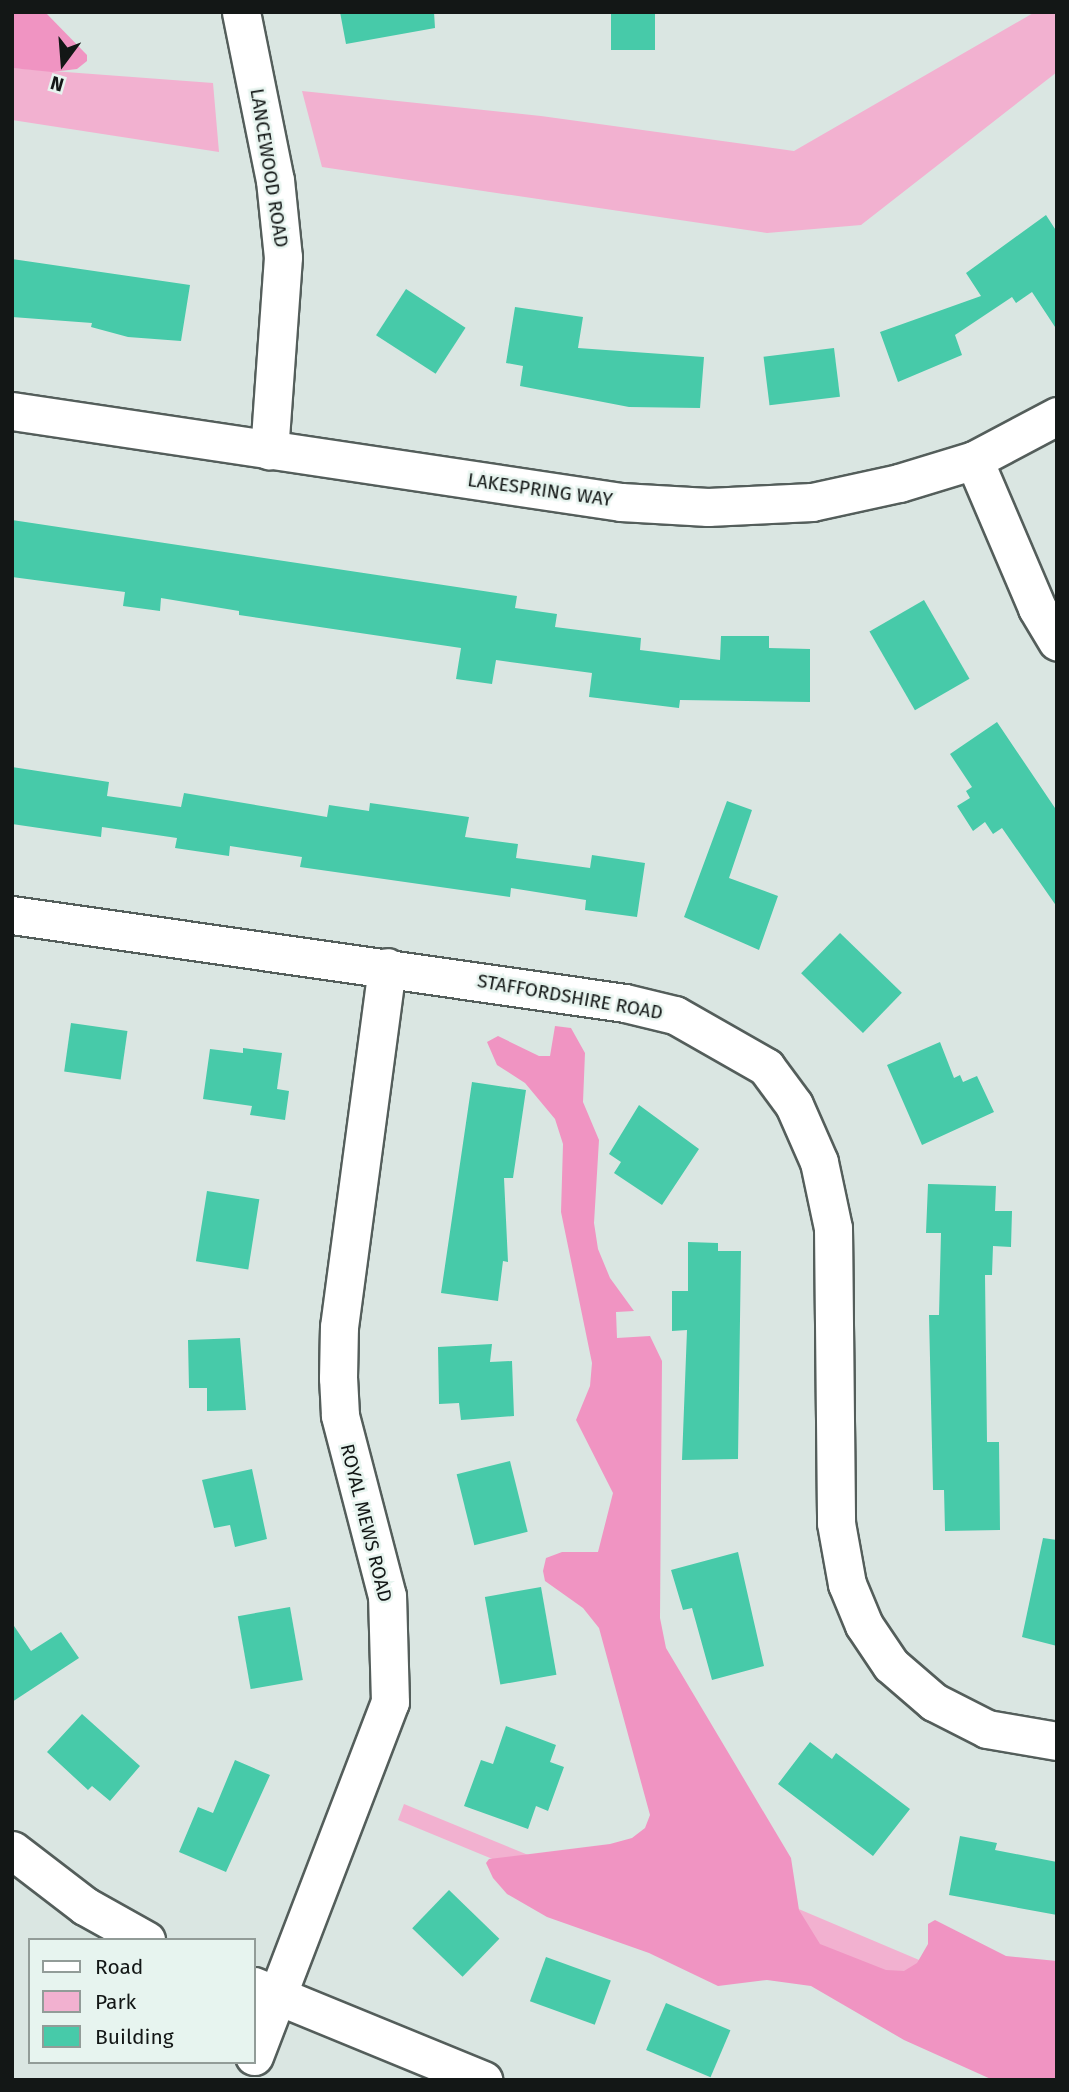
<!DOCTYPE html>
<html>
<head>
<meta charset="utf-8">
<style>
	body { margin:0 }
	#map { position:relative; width:1069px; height:2092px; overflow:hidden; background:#dae6e2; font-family:"Fira Sans",sans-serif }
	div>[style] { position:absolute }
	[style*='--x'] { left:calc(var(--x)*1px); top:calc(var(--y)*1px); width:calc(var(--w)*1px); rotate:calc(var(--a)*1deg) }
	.green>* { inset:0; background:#f2b1d0 }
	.forest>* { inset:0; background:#f094c2 }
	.building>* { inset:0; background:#47caa9; transform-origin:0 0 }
	.roads { filter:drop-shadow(2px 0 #545e5b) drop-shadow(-2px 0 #545e5b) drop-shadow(0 2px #545e5b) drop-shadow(0 -2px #545e5b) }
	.minor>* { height:37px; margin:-18.5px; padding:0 18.5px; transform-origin:18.5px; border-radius:18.5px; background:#fff }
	span { translate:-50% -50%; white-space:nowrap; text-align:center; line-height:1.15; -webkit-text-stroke:5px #e7f4ef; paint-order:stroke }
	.street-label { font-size:19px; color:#131716 }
	.frame { position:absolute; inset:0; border:14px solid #131716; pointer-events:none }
	.legend { position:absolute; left:28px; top:1938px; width:228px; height:126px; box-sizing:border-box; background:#e7f4ef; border:2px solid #929c98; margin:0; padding:9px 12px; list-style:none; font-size:21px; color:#131716 }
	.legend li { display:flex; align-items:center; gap:14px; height:35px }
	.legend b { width:35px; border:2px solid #929c98 }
	.north { position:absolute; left:28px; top:28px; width:70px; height:70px; -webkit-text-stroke:5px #e7f4ef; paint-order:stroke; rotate:196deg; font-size:19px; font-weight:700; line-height:28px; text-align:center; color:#131716 }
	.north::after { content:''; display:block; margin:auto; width:24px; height:32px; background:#131716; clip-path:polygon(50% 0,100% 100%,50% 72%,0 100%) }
</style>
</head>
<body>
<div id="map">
	<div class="green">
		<i style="clip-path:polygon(1035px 12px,1057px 12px,1057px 72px,861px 225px,767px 233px,322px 167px,302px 91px,541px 116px,794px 151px)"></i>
		<i style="clip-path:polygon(12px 68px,213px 83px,219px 152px,12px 120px)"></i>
		<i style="clip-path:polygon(404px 1804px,543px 1861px,638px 1841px,990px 1990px,1057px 2069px,541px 1879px,398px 1820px)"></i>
	</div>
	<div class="forest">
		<i style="clip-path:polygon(12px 12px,45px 12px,87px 55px,87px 61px,77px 69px,52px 72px,12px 68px)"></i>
		<i style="clip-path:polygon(555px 1026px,571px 1028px,585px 1053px,583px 1102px,599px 1140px,594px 1223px,598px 1249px,610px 1278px,634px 1311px,616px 1312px,617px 1338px,650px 1336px,662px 1361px,660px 1618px,666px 1648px,791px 1858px,799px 1910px,820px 1944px,886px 1970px,904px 1971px,917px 1963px,928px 1944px,928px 1924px,935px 1920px,1006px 1956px,1057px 1961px,1057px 2080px,993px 2080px,904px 2040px,811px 1986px,767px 1980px,718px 1986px,649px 1953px,547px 1917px,507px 1894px,493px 1878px,486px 1863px,489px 1859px,610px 1844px,632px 1838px,645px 1828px,650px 1815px,599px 1628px,583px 1608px,545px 1581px,543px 1571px,546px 1558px,562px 1552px,598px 1552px,613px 1493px,576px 1420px,590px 1386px,592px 1363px,561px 1212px,563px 1144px,555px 1119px,525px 1083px,497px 1065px,487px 1042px,498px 1036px,539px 1056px,550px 1056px)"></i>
	</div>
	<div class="building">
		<i style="clip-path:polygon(340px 12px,434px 12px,435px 28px,346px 44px)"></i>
		<i style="left:611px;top:12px;width:44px;height:38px"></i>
		<i style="clip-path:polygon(1046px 215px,1057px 232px,1057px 330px,1032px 292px,1016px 303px,1012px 297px,955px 335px,962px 355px,898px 382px,880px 332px,981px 296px,966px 273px)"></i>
		<i style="clip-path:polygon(12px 259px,190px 285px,181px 341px,128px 337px,91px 327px,92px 323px,12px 317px)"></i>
		<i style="left:406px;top:289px;width:71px;height:55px;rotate:33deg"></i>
		<i style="clip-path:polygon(515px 307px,583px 317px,578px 348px,704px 357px,700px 408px,629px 407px,520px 386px,523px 366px,506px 363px)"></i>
		<i style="left:834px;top:348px;width:49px;height:71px;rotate:83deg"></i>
		<i style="clip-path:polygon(12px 520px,517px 596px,515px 608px,557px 614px,555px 627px,641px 638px,640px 650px,720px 660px,721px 636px,769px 636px,769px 648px,810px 649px,810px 702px,680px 700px,679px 708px,589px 697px,592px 673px,496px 660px,492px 684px,456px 679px,461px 648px,239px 615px,239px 611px,161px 598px,160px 611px,123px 606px,125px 592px,12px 577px)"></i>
		<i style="left:924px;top:600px;width:91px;height:63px;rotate:60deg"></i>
		<i style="clip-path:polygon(997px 722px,1057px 811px,1057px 907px,1002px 828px,993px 834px,985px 822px,973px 831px,957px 806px,970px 798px,966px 791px,972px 787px,950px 754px)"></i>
		<i style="clip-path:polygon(12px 767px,109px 782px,107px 796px,181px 807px,184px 793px,327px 817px,329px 805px,369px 811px,370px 803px,469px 817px,465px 837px,518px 844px,516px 858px,590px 868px,592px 855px,645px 863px,637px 917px,585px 910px,586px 900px,511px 888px,510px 897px,300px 867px,302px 857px,230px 846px,229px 856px,175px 848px,177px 838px,102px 827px,101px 837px,12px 824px)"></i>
		<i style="clip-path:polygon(727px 801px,752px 810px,729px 878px,778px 896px,759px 950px,684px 917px)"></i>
		<i style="left:840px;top:933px;width:86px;height:56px;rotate:44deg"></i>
		<i style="left:71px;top:1023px;width:57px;height:49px;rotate:8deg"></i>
		<i style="clip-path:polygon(940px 1042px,954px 1078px,960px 1075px,963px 1082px,977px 1076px,994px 1112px,922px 1145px,887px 1065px)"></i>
		<i style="clip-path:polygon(243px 1048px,282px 1053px,277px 1089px,289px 1091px,285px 1120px,250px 1115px,252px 1106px,203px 1099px,210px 1049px,243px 1053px)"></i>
		<i style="clip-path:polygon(472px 1082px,526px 1090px,513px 1178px,504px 1178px,508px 1262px,503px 1261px,498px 1301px,441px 1293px)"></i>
		<i style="clip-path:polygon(639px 1105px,699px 1149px,662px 1205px,614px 1173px,621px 1162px,609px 1154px)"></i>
		<i style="clip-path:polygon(928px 1184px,996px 1186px,995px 1211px,1012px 1211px,1011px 1247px,993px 1246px,992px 1275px,985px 1275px,987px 1442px,999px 1442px,1000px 1530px,945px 1531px,944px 1490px,933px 1490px,929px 1315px,939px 1315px,941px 1233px,926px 1233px)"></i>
		<i style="left:207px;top:1191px;width:53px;height:71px;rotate:9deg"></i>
		<i style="clip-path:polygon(688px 1242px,718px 1243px,718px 1251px,741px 1251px,738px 1459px,682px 1460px,687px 1330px,672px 1331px,672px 1291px,688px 1291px)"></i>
		<i style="clip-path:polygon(240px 1338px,246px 1410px,207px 1411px,207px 1388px,189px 1388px,188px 1340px)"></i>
		<i style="clip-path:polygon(492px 1344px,490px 1362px,512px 1361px,514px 1416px,461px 1420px,459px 1403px,439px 1404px,438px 1347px)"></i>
		<i style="left:510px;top:1461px;width:73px;height:55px;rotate:76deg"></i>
		<i style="clip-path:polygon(252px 1469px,267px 1539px,235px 1547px,230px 1525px,214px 1528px,202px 1480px)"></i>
		<i style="clip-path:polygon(1043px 1538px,1057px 1540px,1057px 1646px,1022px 1637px)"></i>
		<i style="clip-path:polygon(738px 1552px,764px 1666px,712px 1680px,692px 1608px,683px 1610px,671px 1570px)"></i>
		<i style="left:541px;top:1587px;width:89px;height:57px;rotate:80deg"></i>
		<i style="left:290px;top:1607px;width:74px;height:53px;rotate:80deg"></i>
		<i style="clip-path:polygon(12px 1623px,31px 1651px,61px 1632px,79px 1658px,12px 1702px)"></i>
		<i style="clip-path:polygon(82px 1714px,140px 1766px,110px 1801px,92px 1786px,88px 1790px,47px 1752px)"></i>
		<i style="clip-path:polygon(506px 1726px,556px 1745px,550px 1762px,564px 1767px,548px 1811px,536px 1806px,528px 1829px,464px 1806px,481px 1760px,493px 1764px)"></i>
		<i style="clip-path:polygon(810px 1742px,832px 1759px,836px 1753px,910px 1809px,873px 1856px,778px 1784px)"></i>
		<i style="clip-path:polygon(235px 1760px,270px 1775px,226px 1872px,179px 1852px,198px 1807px,213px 1813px)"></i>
		<i style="clip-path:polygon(960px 1836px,997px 1843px,995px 1850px,1057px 1862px,1057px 1915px,949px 1895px)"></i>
		<i style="left:449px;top:1890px;width:70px;height:53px;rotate:44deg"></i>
		<i style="left:546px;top:1957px;width:69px;height:47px;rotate:20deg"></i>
		<i style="left:666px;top:2003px;width:70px;height:51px;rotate:23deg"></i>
	</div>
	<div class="roads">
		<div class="minor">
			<i style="--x:241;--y:12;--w:171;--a:78.6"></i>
			<i style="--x:275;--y:180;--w:77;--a:84.1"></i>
			<i style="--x:283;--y:257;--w:194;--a:94.1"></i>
			<i style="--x:12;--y:411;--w:616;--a:8.5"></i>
			<i style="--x:621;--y:502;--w:87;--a:3.3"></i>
			<i style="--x:708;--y:507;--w:104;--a:-2.8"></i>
			<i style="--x:812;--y:502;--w:89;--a:-12.3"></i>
			<i style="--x:899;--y:483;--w:78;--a:-17"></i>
			<i style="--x:974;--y:460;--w:94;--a:-27.9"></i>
			<i style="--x:974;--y:460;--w:161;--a:66.9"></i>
			<i style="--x:1037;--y:608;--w:39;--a:59"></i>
			<i style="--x:12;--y:915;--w:619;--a:8.17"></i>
			<i style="--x:625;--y:1003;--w:51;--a:13.5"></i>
			<i style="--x:675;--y:1015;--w:105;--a:29.7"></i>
			<i style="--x:766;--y:1067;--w:47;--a:53.6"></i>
			<i style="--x:794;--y:1105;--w:62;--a:66.3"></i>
			<i style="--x:819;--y:1162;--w:67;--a:78"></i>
			<i style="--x:833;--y:1228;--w:295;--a:89.4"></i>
			<i style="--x:836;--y:1523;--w:62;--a:79.8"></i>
			<i style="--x:847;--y:1584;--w:44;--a:67.5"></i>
			<i style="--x:864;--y:1625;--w:48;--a:56"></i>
			<i style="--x:891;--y:1665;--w:57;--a:40.7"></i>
			<i style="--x:934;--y:1702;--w:59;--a:27"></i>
			<i style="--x:987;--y:1729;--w:71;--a:9.7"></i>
			<i style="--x:12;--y:1850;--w:92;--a:37.5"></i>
			<i style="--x:85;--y:1906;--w:70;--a:29.1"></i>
			<i style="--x:254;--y:1986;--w:248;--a:22.3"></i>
			<i style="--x:254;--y:2056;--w:379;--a:-69"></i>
			<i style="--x:390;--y:1702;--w:106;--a:-91.6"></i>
			<i style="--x:387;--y:1596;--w:187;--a:-104.6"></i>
			<i style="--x:340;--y:1415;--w:37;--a:-93"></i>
			<i style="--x:338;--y:1378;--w:51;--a:-88.9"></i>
			<i style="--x:339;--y:1327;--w:363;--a:-82.4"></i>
		</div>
	</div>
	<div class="street-label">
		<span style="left:269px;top:168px;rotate:81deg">LANCEWOOD ROAD</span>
		<span style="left:540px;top:490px;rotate:8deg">LAKESPRING WAY</span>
		<span style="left:570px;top:997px;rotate:10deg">STAFFORDSHIRE ROAD</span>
		<span style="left:366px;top:1523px;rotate:76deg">ROYAL MEWS ROAD</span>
	</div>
	<div class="frame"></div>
	<ul class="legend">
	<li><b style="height:9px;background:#fff"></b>Road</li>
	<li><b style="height:19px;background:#f2b1d0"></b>Park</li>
	<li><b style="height:19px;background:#47caa9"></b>Building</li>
	</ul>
	<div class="north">N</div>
</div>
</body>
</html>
